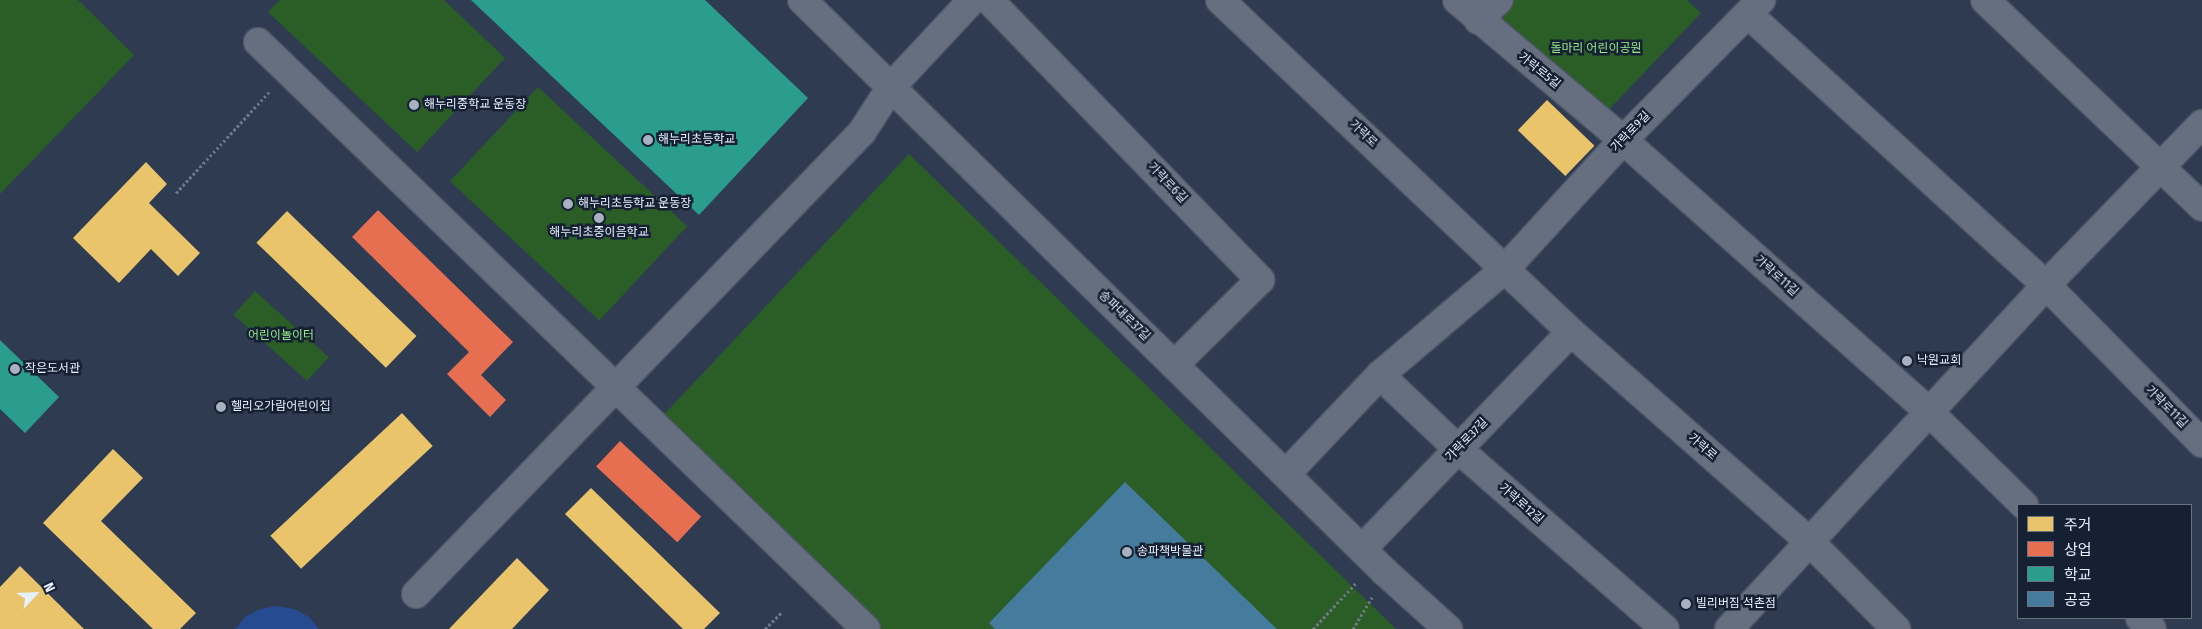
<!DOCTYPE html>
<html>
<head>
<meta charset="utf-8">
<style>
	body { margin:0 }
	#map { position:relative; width:2202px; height:629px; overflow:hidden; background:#2f3b51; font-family:"Fira Sans Condensed","Noto Sans KR",sans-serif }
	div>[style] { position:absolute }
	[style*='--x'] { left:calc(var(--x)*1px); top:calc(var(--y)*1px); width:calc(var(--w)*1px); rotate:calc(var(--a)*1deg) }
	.green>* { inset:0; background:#2b5e27; transform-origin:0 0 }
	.water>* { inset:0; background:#264b90 }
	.homes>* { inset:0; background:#e9c46a; transform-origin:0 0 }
	.shops>* { inset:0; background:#e76f51; transform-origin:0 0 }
	.schools>* { inset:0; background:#2a9d8f }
	.public>* { inset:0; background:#457b9d }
	.path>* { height:3px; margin-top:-1.5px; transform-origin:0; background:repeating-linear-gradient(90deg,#707887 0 2.5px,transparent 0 5px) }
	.roads { filter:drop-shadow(1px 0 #4c5565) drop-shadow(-1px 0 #4c5565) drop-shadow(0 1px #4c5565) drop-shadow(0 -1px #4c5565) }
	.minor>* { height:28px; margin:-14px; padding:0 14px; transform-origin:14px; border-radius:14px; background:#656f80 }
	.dots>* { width:14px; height:14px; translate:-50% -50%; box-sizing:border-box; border:2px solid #152032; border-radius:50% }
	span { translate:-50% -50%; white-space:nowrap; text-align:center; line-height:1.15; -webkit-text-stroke:5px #152032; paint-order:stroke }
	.park-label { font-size:12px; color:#95ec88 }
	.street-label { font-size:12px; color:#e7f0ff }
	.poi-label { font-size:12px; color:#e7f0ff }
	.left { translate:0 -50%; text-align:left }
	.legend { position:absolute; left:2017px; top:504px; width:175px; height:115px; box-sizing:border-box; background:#152032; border:1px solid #697384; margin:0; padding:6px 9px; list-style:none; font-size:15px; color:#e7f0ff }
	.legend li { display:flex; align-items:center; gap:10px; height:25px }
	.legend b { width:25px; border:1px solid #697384 }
	.north { position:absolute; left:10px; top:569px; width:50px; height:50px; -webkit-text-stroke:4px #152032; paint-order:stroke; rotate:65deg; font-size:14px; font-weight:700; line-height:20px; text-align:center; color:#e7f0ff }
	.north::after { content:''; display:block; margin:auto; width:18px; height:22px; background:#e7f0ff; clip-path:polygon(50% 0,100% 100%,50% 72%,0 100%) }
</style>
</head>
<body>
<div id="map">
	<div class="green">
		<i style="clip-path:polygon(0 0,78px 0,134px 55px,0 194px)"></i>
		<i style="clip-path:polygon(280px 0,444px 0,505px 58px,417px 152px,268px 12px)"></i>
		<i style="clip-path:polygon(1508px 0,1687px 0,1701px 13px,1599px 120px,1490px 17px)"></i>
		<i style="left:538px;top:87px;width:204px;height:129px;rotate:43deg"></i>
		<i style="clip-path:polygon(909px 154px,1396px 629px,850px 629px,656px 423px)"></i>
		<i style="left:255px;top:291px;width:99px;height:32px;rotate:42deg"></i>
	</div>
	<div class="water">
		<i style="clip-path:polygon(277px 606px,294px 609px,309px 617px,319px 629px,235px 629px,245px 617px,260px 609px)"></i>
	</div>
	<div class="homes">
		<i style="left:1547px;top:100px;width:66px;height:42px;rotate:44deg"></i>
		<i style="clip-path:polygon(146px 162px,167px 184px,149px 203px,200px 253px,178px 276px,151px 249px,119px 283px,73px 238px)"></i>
		<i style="left:287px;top:211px;width:180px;height:44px;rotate:44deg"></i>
		<i style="left:402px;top:413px;width:45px;height:180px;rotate:47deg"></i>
		<i style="clip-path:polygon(113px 449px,143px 478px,101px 521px,196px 613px,180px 629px,153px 629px,43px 523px)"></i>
		<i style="clip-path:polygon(591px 488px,720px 613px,704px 629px,683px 629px,565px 514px)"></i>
		<i style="clip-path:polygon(517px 558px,549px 590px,512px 629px,449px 629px)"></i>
		<i style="clip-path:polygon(20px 566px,84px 629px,0 629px,0 587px)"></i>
	</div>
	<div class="shops">
		<i style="clip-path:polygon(378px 210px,513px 342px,481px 375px,506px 400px,490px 417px,447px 374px,469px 352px,352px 237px)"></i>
		<i style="left:620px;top:441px;width:111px;height:35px;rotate:43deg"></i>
	</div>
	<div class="schools">
		<i style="clip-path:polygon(471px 0,705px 0,808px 98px,699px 215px)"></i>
		<i style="clip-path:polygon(0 340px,59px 397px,25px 433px,0 409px)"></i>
	</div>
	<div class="public">
		<i style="clip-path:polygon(1125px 482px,1277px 629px,995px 629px,989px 623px)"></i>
	</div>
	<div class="path">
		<i style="--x:176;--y:193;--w:139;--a:-47.3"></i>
		<i style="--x:765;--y:629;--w:24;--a:-45"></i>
		<i style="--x:1313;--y:629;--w:64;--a:-46.9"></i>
		<i style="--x:1353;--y:629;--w:37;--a:-59"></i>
	</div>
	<div class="roads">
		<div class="minor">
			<i style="--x:802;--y:0;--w:817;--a:44.45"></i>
			<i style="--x:1385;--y:572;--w:85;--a:42.1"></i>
			<i style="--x:989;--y:0;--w:390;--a:45.9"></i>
			<i style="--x:1260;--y:280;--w:121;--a:135.3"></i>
			<i style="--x:1220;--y:0;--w:483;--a:43.4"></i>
			<i style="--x:1571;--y:332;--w:320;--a:41.3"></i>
			<i style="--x:1811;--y:543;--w:121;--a:45.3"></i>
			<i style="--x:1457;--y:0;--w:217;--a:40.1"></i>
			<i style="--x:1623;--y:140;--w:409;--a:41.6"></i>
			<i style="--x:1929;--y:412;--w:133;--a:44.4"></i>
			<i style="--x:1985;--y:0;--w:300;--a:43.6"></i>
			<i style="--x:1748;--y:14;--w:403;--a:42.3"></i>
			<i style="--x:2046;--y:285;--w:222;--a:45.4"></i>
			<i style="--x:1478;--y:20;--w:29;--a:-44"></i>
			<i style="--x:258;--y:42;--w:845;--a:43.99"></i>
			<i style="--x:1380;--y:375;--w:108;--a:43.5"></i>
			<i style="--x:1458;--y:449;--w:274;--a:41"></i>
			<i style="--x:1286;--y:474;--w:137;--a:-46.5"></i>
			<i style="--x:1380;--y:375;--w:164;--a:-40.3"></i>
			<i style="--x:1505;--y:269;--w:175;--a:-47.5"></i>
			<i style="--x:1623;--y:140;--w:197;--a:-45.4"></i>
			<i style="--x:1362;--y:549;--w:301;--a:-46.1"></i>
			<i style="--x:416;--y:594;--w:642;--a:-46.01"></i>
			<i style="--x:862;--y:132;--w:54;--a:-57.2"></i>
			<i style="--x:891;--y:87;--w:119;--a:-47"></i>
			<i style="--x:2140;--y:618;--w:16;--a:43"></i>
			<i style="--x:1729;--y:629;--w:468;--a:-47.3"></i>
			<i style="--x:2046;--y:285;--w:224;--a:-45.9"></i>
		</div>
	</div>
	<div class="dots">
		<i style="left:414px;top:105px;background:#a7b1c2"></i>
		<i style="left:648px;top:140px;background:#a7b1c2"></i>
		<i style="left:568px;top:204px;background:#a7b1c2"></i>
		<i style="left:599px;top:218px;background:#a7b1c2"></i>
		<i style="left:1907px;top:361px;background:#a7b1c2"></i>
		<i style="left:15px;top:369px;background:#a7b1c2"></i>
		<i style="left:221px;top:407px;background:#a7b1c2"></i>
		<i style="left:1127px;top:552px;background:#a7b1c2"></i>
		<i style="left:1686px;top:604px;background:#a7b1c2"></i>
	</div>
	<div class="park-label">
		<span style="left:1596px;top:49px">돌마리 어린이공원</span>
		<span style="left:281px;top:336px">어린이놀이터</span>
	</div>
	<div class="street-label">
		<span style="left:1539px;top:71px;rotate:39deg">가락로5길</span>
		<span style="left:1631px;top:132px;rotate:-46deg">가락로9길</span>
		<span style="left:1363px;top:134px;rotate:43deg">가락로</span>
		<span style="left:1167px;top:183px;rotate:46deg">가락로6길</span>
		<span style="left:1776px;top:276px;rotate:42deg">가락로11길</span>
		<span style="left:1124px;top:316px;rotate:44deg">송파대로37길</span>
		<span style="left:2166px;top:407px;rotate:45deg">가락로11길</span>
		<span style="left:1467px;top:440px;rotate:-46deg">가락로37길</span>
		<span style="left:1702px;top:447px;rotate:41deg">가락로</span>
		<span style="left:1521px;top:504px;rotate:41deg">가락로12길</span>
	</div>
	<div class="poi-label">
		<span class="left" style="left:424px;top:105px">해누리중학교 운동장</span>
		<span class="left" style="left:658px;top:140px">해누리초등학교</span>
		<span class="left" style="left:578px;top:204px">해누리초등학교 운동장</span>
		<span style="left:599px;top:233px">해누리초중이음학교</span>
		<span class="left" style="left:1917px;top:361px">낙원교회</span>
		<span class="left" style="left:25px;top:369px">작은도서관</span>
		<span class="left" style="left:231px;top:407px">헬리오가람어린이집</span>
		<span class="left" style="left:1137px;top:552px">송파책박물관</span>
		<span class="left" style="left:1696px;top:604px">빌리버짐 석촌점</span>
	</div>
	<ul class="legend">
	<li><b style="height:14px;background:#e9c46a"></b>주거</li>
	<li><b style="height:14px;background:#e76f51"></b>상업</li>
	<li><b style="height:14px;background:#2a9d8f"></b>학교</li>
	<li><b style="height:14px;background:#457b9d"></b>공공</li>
	</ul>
	<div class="north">N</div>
</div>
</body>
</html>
